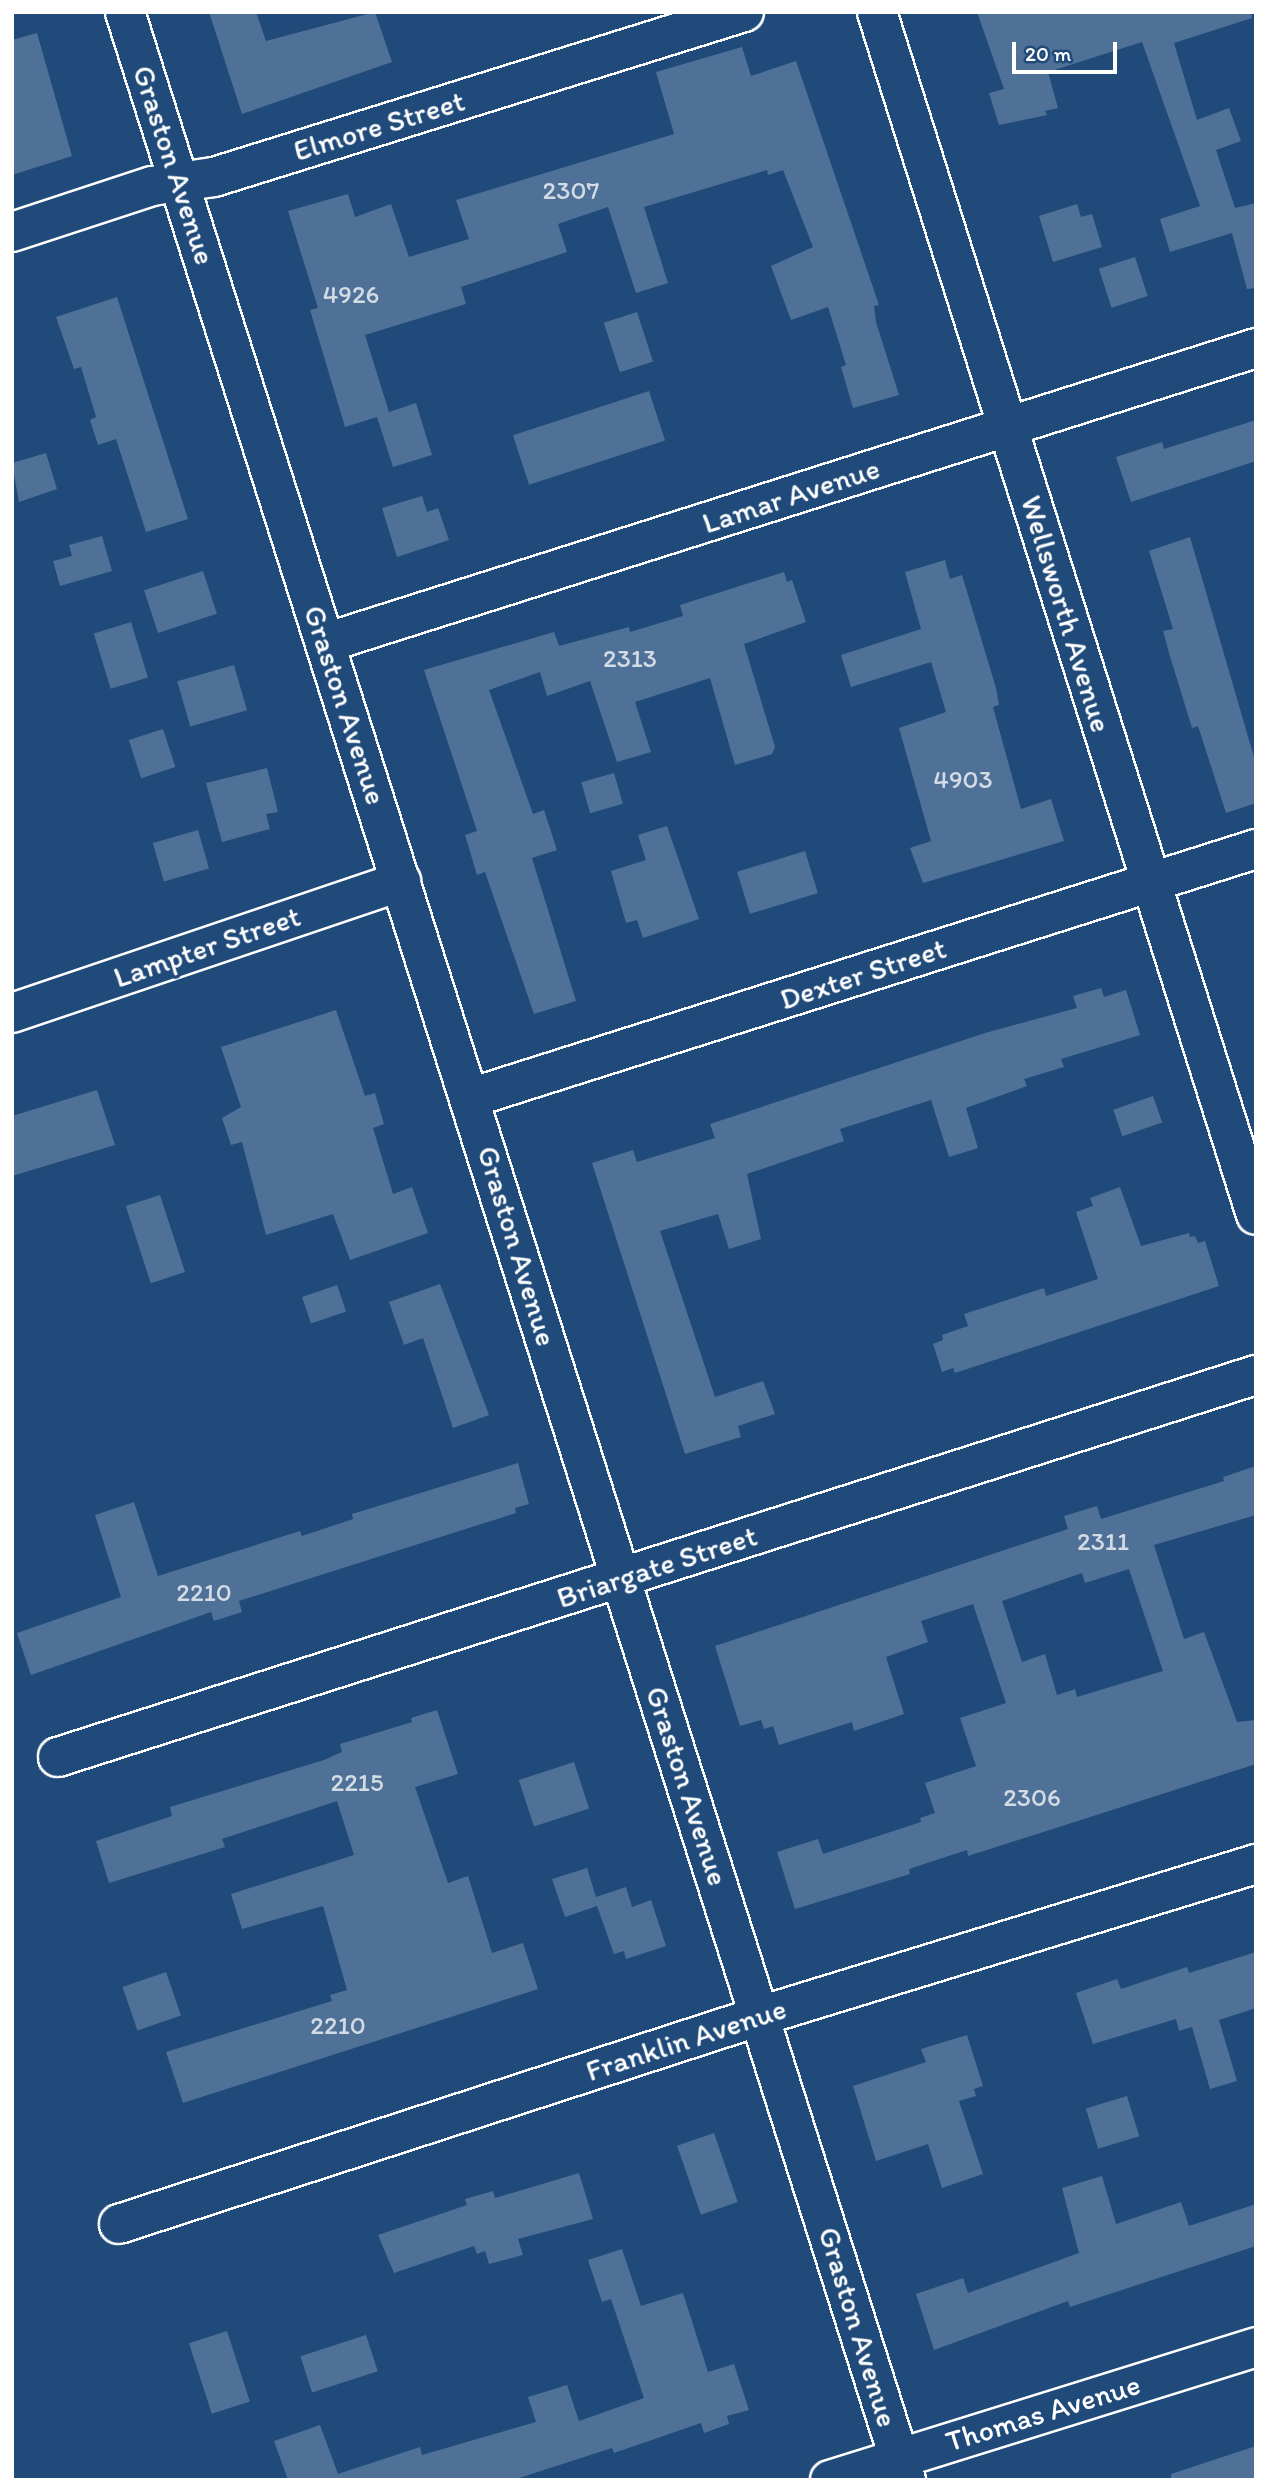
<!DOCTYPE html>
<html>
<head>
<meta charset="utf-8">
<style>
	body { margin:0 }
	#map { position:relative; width:1268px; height:2492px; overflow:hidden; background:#1f4a7a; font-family:Itim,sans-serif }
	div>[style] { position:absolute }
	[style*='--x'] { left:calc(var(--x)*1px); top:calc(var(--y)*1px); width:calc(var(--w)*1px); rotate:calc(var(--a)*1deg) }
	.building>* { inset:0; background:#507197; transform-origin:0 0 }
	.roads { filter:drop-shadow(2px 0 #fff) drop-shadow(-2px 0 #fff) drop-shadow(0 2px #fff) drop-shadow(0 -2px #fff) }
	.minor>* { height:38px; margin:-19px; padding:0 19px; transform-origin:19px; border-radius:19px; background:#1f4a7a }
	.tertiary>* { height:38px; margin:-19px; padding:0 19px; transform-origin:19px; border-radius:19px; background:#1f4a7a }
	span { translate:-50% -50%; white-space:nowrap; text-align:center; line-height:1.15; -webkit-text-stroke:7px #1f4a7a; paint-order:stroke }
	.number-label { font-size:26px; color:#d3dce5 }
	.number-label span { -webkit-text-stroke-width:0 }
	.street-label { font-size:30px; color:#fff }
	.frame { position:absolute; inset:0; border:14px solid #fff; pointer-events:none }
	.scale { position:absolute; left:1012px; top:42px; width:105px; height:32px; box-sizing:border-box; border:4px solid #fff; border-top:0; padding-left:9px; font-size:21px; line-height:24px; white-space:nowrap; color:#fff; -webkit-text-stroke:5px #1f4a7a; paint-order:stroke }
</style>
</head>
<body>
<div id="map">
	<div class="building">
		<i style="clip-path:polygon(209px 12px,256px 12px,266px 41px,375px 12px,392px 62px,242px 114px)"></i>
		<i style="clip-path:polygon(977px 12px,1251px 12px,1252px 18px,1174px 43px,1197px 120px,1229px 108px,1241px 141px,1216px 150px,1235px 208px,1256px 203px,1256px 288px,1247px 289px,1232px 233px,1170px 252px,1160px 219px,1200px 206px,1142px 42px,1048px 72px,1058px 108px,1045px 111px,1047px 115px,999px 125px,989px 93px,1004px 89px)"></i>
		<i style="clip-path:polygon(37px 33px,72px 156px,12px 175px,12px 40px)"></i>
		<i style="clip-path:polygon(742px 47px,751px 76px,796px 61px,879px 305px,874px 306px,876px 322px,899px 395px,853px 408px,841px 367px,846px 365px,828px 307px,791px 320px,771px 266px,813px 247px,783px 170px,768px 175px,767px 170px,644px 207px,668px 283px,636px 293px,608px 207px,558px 224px,567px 252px,461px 287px,466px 304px,365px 335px,389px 412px,416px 403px,432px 455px,393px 467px,377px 417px,345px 427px,310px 310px,318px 308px,288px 211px,348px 194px,355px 217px,391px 204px,409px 257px,469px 239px,456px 200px,674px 134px,656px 72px)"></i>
		<i style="clip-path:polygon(1077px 204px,1081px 217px,1092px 214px,1102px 247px,1053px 262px,1039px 216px)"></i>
		<i style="left:1135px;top:257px;width:41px;height:38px;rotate:72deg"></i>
		<i style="clip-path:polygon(117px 297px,188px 519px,146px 532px,116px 439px,98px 445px,90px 420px,96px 417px,81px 367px,74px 369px,56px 317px)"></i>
		<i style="left:637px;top:312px;width:52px;height:35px;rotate:72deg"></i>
		<i style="left:649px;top:391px;width:52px;height:143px;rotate:72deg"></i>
		<i style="clip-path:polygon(1256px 420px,1256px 461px,1131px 502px,1116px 457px,1162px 442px,1164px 449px)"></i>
		<i style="clip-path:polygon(46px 453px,57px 489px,19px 502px,12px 463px)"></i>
		<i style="clip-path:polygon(422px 496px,427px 512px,438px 508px,449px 540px,397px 557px,382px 508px)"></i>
		<i style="clip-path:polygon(102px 536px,112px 571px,60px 586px,53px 561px,72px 556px,69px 545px)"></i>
		<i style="clip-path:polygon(1190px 537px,1256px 764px,1256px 803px,1226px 813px,1198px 726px,1192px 728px,1169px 653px,1163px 631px,1173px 629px,1149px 551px)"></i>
		<i style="clip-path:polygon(945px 560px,950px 579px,962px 575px,996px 688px,999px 705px,993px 707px,1021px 809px,1051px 799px,1064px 841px,923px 883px,910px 848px,931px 841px,899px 728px,946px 712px,931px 662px,851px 687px,841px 655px,921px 629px,905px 572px)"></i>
		<i style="left:203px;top:571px;width:45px;height:62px;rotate:72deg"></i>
		<i style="clip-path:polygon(784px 572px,787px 582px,792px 580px,806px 622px,744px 644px,775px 747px,772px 754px,735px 765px,710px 678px,635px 702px,651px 752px,617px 762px,590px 681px,547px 696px,540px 672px,489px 690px,533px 814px,544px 810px,557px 850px,532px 858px,576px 1001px,534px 1014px,485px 872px,477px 875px,465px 835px,477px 831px,424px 670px,554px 632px,559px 646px,629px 627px,630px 632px,683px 616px,680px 605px)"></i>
		<i style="left:131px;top:622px;width:58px;height:39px;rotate:73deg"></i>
		<i style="left:234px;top:665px;width:47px;height:59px;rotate:74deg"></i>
		<i style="left:163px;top:729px;width:40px;height:36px;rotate:72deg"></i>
		<i style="clip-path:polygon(267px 768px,278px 812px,266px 814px,270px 829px,222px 842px,206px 783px)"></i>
		<i style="left:614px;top:773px;width:32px;height:34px;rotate:74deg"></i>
		<i style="clip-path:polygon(667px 826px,699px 919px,643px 938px,637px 920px,626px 923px,611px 871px,646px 860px,638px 835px)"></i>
		<i style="left:198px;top:830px;width:40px;height:47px;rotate:74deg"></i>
		<i style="left:805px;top:851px;width:44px;height:71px;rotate:73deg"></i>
		<i style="clip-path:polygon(1101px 988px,1104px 997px,1126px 990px,1140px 1035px,1061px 1059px,1064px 1067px,1024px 1079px,1027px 1086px,966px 1108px,978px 1148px,949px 1157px,931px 1100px,840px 1129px,844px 1141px,747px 1174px,761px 1239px,729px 1249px,718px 1214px,660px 1231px,715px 1397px,763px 1381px,775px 1414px,738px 1426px,741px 1437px,685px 1454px,592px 1163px,633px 1150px,637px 1162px,715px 1138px,710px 1124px,985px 1033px,1077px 1008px,1073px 996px)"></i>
		<i style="clip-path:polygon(336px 1010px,365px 1096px,375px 1093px,384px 1124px,373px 1128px,393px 1194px,412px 1187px,428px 1233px,350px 1260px,333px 1214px,266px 1235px,242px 1142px,231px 1145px,222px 1118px,241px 1107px,221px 1047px)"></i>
		<i style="clip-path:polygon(97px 1090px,115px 1145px,12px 1176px,12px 1116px)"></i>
		<i style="left:1153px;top:1096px;width:28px;height:42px;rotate:71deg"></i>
		<i style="clip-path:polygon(1120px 1187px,1141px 1246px,1189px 1233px,1190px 1237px,1195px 1236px,1198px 1243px,1205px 1241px,1219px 1286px,955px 1373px,953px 1368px,942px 1372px,933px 1344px,943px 1340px,942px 1335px,968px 1326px,964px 1314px,1044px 1288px,1046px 1296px,1098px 1279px,1076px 1212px,1093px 1206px,1090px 1198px)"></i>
		<i style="left:160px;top:1195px;width:81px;height:36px;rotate:72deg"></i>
		<i style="clip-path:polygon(440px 1284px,489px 1415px,453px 1428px,423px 1338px,404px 1345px,389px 1302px)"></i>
		<i style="left:337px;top:1285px;width:28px;height:37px;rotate:71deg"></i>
		<i style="clip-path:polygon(518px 1463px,529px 1504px,515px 1508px,516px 1513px,239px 1601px,242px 1612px,214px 1621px,211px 1612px,31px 1675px,17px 1633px,121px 1597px,95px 1515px,134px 1502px,158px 1576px,300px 1531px,302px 1536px,353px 1519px,352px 1514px)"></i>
		<i style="clip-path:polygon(evenodd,1256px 1466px,1256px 1515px,1154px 1545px,1184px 1639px,1204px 1632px,1237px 1722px,1256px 1720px,1256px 1764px,968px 1856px,967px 1850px,909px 1869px,910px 1874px,795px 1909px,777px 1852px,818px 1839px,823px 1854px,921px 1822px,920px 1818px,935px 1813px,925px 1783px,976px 1766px,960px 1718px,1006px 1703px,973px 1604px,921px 1621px,928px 1642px,886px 1657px,904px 1714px,854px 1731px,852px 1722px,779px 1745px,773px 1726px,764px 1729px,761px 1720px,740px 1726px,715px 1646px,1068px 1529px,1064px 1516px,1097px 1506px,1101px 1519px,1224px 1481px,1223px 1477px,1256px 1466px,1129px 1569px,1163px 1671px,1077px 1697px,1075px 1689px,1057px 1695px,1045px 1654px,1022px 1662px,1002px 1601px,1082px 1573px,1085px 1583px,1129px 1569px)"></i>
		<i style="clip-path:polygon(437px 1710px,458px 1774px,415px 1787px,448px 1883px,468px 1876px,492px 1953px,523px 1943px,538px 1989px,183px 2103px,166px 2052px,332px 2001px,330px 1995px,347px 1990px,323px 1906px,242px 1929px,231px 1894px,354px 1855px,337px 1801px,222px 1839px,225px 1847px,109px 1883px,96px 1841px,172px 1816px,170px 1807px,324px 1760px,342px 1752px,340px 1744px,412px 1722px,411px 1718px)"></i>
		<i style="left:574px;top:1762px;width:49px;height:58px;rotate:72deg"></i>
		<i style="clip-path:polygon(587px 1868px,596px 1897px,626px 1887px,632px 1907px,651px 1900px,666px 1946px,626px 1959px,624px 1951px,614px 1954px,597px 1906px,565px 1917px,552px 1879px)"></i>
		<i style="clip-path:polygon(1256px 1952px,1256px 2008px,1219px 2020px,1237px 2081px,1210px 2089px,1192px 2027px,1179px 2031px,1176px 2019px,1093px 2044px,1076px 1993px,1117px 1979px,1121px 1989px,1187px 1967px,1189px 1973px)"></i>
		<i style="left:166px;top:1972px;width:46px;height:46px;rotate:71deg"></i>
		<i style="clip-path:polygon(967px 2035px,983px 2086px,974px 2089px,976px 2096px,959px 2101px,983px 2174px,942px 2188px,928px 2144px,876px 2161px,853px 2086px,926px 2062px,921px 2049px)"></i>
		<i style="left:1127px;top:2096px;width:42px;height:43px;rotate:73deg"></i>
		<i style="left:714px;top:2133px;width:73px;height:39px;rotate:71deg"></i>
		<i style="clip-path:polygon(579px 2173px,593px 2219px,518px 2239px,523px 2255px,489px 2264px,485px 2251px,477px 2254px,474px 2246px,394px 2273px,378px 2235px,467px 2205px,465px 2199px,493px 2191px,495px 2198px)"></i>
		<i style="clip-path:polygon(1102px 2176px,1116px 2224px,1181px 2202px,1189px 2226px,1256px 2204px,1256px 2246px,1070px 2307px,1068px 2301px,934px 2350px,916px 2294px,963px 2278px,968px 2293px,1079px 2253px,1062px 2188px)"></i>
		<i style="clip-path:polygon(622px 2249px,641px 2306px,683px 2293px,708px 2372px,734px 2364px,749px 2410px,727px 2416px,729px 2424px,704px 2433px,701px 2423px,614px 2453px,612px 2448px,513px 2480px,288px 2480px,274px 2441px,320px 2425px,338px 2474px,420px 2447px,422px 2455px,536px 2422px,528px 2397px,567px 2385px,579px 2421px,644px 2398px,611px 2299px,602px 2302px,588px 2260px)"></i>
		<i style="left:227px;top:2331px;width:74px;height:40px;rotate:72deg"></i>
		<i style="left:366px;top:2335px;width:38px;height:69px;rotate:72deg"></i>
		<i style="clip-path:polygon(1256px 2446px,1256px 2480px,1171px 2480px,1171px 2474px)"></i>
	</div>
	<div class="roads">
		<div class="minor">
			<i style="--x:877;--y:12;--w:1261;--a:72.51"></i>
			<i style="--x:12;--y:232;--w:147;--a:-18.2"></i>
			<i style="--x:152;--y:186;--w:63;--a:-8.3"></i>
			<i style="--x:214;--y:177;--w:555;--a:-17.29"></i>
			<i style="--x:325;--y:643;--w:977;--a:-17.58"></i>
			<i style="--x:12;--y:1013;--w:411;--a:-18.7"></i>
			<i style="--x:470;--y:1098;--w:824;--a:-17.58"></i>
			<i style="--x:58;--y:1757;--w:1257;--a:-17.69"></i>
			<i style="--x:119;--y:2224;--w:674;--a:-17.98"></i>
			<i style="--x:760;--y:2016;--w:519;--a:-17.04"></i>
			<i style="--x:830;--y:2480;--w:446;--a:-17.3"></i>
		</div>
		<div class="tertiary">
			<i style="--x:125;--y:12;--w:2589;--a:72.44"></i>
		</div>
	</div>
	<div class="number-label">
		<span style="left:571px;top:191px">2307</span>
		<span style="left:351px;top:295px">4926</span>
		<span style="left:630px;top:659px">2313</span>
		<span style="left:963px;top:780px">4903</span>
		<span style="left:1103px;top:1542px">2311</span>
		<span style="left:204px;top:1593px">2210</span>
		<span style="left:357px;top:1783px">2215</span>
		<span style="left:1032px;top:1798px">2306</span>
		<span style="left:338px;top:2026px">2210</span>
	</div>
	<div class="street-label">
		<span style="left:379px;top:126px;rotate:-17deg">Elmore Street</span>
		<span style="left:174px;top:165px;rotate:72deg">Graston Avenue</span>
		<span style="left:791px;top:496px;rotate:-18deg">Lamar Avenue</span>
		<span style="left:1066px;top:614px;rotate:73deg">Wellsworth Avenue</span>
		<span style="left:345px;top:705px;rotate:72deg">Graston Avenue</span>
		<span style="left:207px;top:947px;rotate:-19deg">Lampter Street</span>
		<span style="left:863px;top:974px;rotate:-18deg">Dexter Street</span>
		<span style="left:517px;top:1246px;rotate:73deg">Graston Avenue</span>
		<span style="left:657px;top:1567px;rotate:-18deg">Briargate Street</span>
		<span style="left:687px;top:1786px;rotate:72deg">Graston Avenue</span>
		<span style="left:686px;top:2040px;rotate:-18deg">Franklin Avenue</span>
		<span style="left:858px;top:2327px;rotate:73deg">Graston Avenue</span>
		<span style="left:1043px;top:2413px;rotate:-17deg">Thomas Avenue</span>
	</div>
	<div class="frame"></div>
	<div class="scale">20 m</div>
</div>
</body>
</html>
